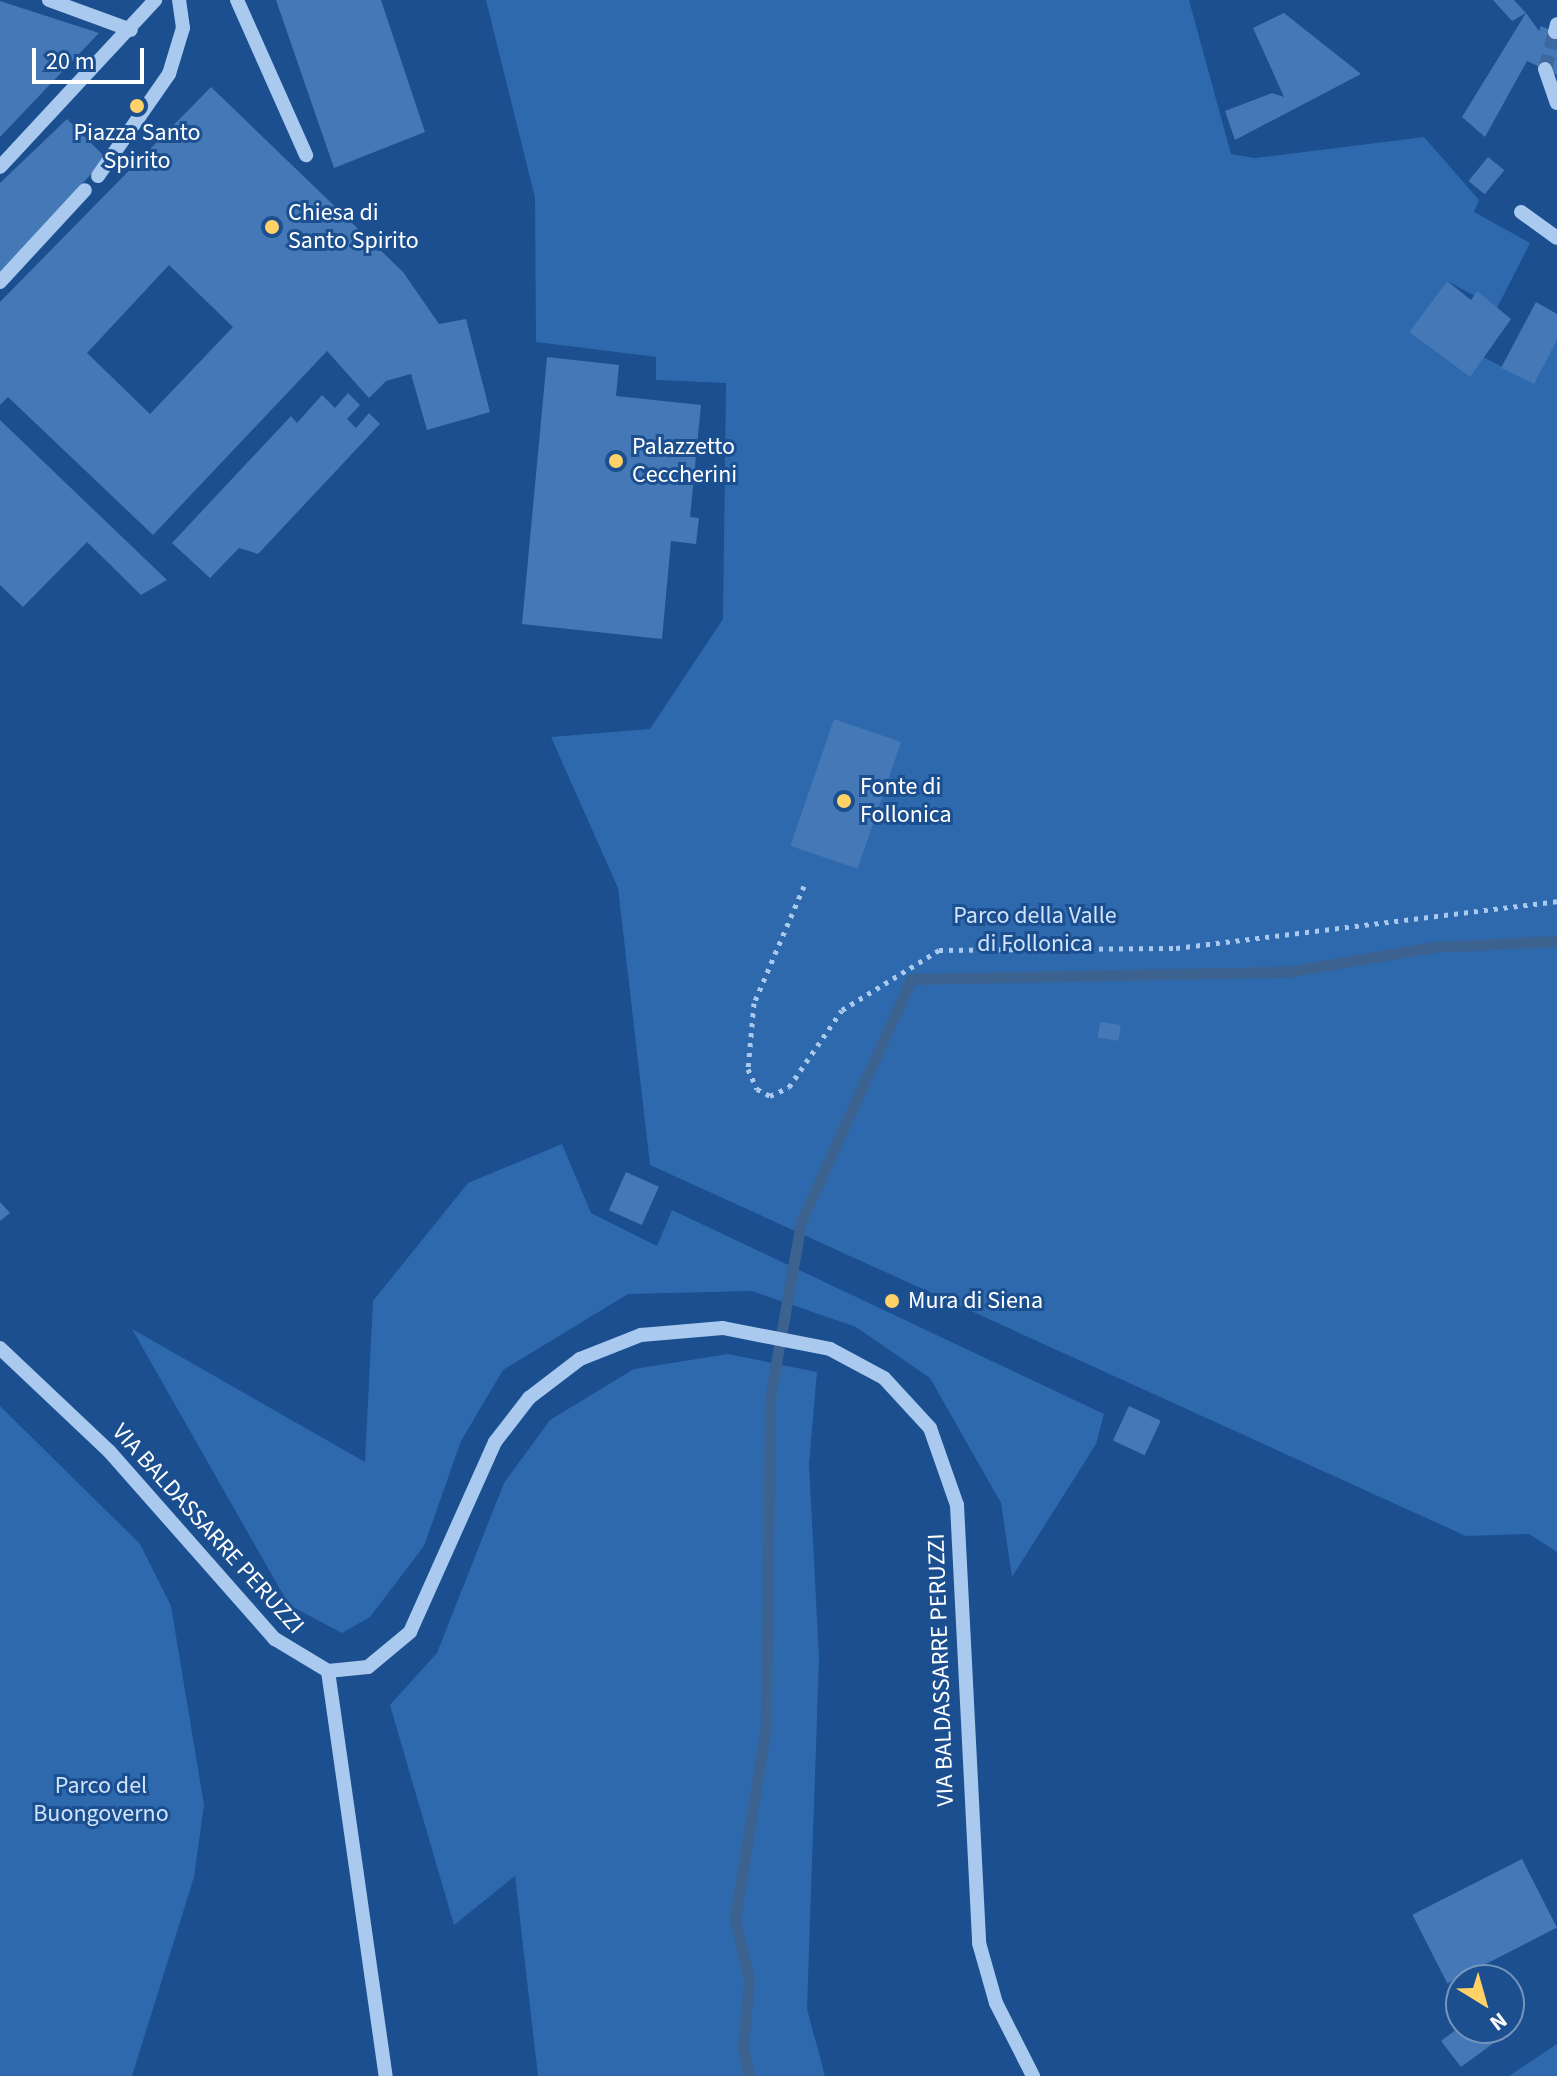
<!DOCTYPE html>
<html>
<head>
<meta charset="utf-8">
<style>
	body { margin:0 }
	#map { position:relative; width:1557px; height:2076px; overflow:hidden; background:#1b4f8f; font-family:"Source Sans 3",sans-serif }
	div>[style] { position:absolute }
	[style*='--x'] { left:calc(var(--x)*1px); top:calc(var(--y)*1px); width:calc(var(--w)*1px); rotate:calc(var(--a)*1deg) }
	.green>* { inset:0; background:#2e69ad }
	.stream>* { height:11px; margin:-5.5px; padding:0 5.5px; transform-origin:5.5px; border-radius:5.5px; background:#3c6290 }
	.building>* { inset:0; background:#4478b7; transform-origin:0 0 }
	.minor-tunnel>* { height:14px; margin-top:-7px; transform-origin:0; background:repeating-linear-gradient(90deg,#3d69a0 0 14px,transparent 0 21px) }
	.path>* { height:5px; margin-top:-2.5px; transform-origin:0; background:repeating-linear-gradient(90deg,#a9c9ee 0 4px,transparent 0 10px) }
	.minor>* { height:14px; margin:-7px; padding:0 7px; transform-origin:7px; border-radius:7px; background:#a9c9ee }
	.dots>* { width:22px; height:22px; translate:-50% -50%; box-sizing:border-box; border:4px solid #1b4f8f; border-radius:50% }
	span { translate:-50% -50%; white-space:nowrap; text-align:center; line-height:1.15; -webkit-text-stroke:6px #1b4f8f; paint-order:stroke }
	.poi-label { font-size:24px; color:#fff }
	.left { translate:0 -50%; text-align:left }
	.park-label { font-size:24px; color:#cfe3fa }
	.street-label { font-size:24px; color:#fff }
	.north { position:absolute; left:1445px; top:1964px; width:80px; height:80px; box-sizing:border-box; background:#1b4f8f; border:2px solid #7695bc; border-radius:50%; rotate:143deg; font-size:22px; font-weight:700; line-height:32px; text-align:center; color:#fff }
	.north::after { content:''; display:block; margin:auto; width:28px; height:36px; background:#ffd166; clip-path:polygon(50% 0,100% 100%,50% 72%,0 100%) }
	.scale { position:absolute; left:32px; top:48px; width:112px; height:36px; box-sizing:border-box; border:4px solid #fff; border-top:0; padding-left:10px; font-size:24px; line-height:28px; white-space:nowrap; color:#fff; -webkit-text-stroke:6px #1b4f8f; paint-order:stroke }
</style>
</head>
<body>
<div id="map">
	<div class="green">
		<i style="clip-path:polygon(486px 0,1189px 0,1231px 154px,1255px 158px,1424px 137px,1479px 200px,1474px 212px,1530px 243px,1497px 308px,1447px 281px,1409px 332px,1469px 376px,1483px 357px,1533px 383px,1557px 340px,1557px 1552px,1529px 1534px,1466px 1536px,650px 1165px,618px 888px,551px 737px,650px 729px,723px 619px,726px 383px,656px 380px,656px 357px,536px 342px,535px 198px)"></i>
		<i style="clip-path:polygon(562px 1144px,591px 1213px,657px 1246px,672px 1210px,1104px 1414px,1096px 1444px,1012px 1577px,1001px 1503px,930px 1378px,856px 1327px,752px 1291px,628px 1294px,503px 1370px,461px 1441px,424px 1546px,370px 1617px,342px 1633px,289px 1605px,132px 1329px,365px 1462px,373px 1301px,468px 1183px)"></i>
		<i style="clip-path:polygon(728px 1354px,817px 1372px,809px 1464px,819px 1658px,807px 2009px,825px 2076px,538px 2076px,515px 1876px,454px 1925px,390px 1705px,437px 1653px,504px 1483px,550px 1420px,634px 1369px)"></i>
		<i style="clip-path:polygon(0 1406px,140px 1544px,171px 1606px,204px 1805px,194px 1877px,132px 2076px,0 2076px)"></i>
		<i style="clip-path:polygon(1557px 2044px,1557px 2076px,1509px 2076px)"></i>
	</div>
	<div class="stream">
		<i style="--x:749;--y:2076;--w:30;--a:-102"></i>
		<i style="--x:743;--y:2047;--w:66;--a:-84.8"></i>
		<i style="--x:749;--y:1981;--w:65;--a:-102.5"></i>
		<i style="--x:735;--y:1918;--w:194;--a:-80.8"></i>
		<i style="--x:766;--y:1726;--w:328;--a:-89.3"></i>
		<i style="--x:770;--y:1398;--w:179;--a:-80"></i>
		<i style="--x:801;--y:1222;--w:267;--a:-65.6"></i>
		<i style="--x:911;--y:979;--w:375;--a:-1.1"></i>
		<i style="--x:1286;--y:972;--w:150;--a:-9.6"></i>
		<i style="--x:1434;--y:947;--w:123;--a:-2.8"></i>
	</div>
	<div class="building">
		<i style="clip-path:polygon(276px 0,381px 0,425px 132px,334px 168px)"></i>
		<i style="clip-path:polygon(1493px 0,1514px 0,1526px 13px,1512px 21px)"></i>
		<i style="clip-path:polygon(0 1px,99px 33px,0 137px)"></i>
		<i style="clip-path:polygon(1284px 13px,1361px 74px,1235px 140px,1225px 111px,1272px 93px,1284px 97px,1253px 28px)"></i>
		<i style="clip-path:polygon(1526px 13px,1539px 31px,1541px 26px,1557px 33px,1557px 75px,1527px 61px,1485px 137px,1462px 117px)"></i>
		<i style="clip-path:polygon(evenodd,211px 87px,403px 272px,439px 324px,466px 319px,490px 412px,427px 430px,411px 374px,386px 381px,369px 398px,327px 351px,153px 535px,8px 397px,0 405px,0 302px,211px 87px,169px 265px,233px 327px,150px 414px,87px 353px,169px 265px)"></i>
		<i style="clip-path:polygon(67px 119px,106px 158px,0 272px,0 183px)"></i>
		<i style="left:1488px;top:157px;width:21px;height:31px;rotate:39deg"></i>
		<i style="clip-path:polygon(1447px 281px,1471px 300px,1477px 291px,1511px 319px,1470px 377px,1409px 332px)"></i>
		<i style="clip-path:polygon(1536px 302px,1557px 314px,1557px 340px,1534px 384px,1501px 368px)"></i>
		<i style="clip-path:polygon(547px 357px,619px 365px,616px 396px,701px 405px,690px 517px,699px 518px,696px 544px,671px 541px,662px 639px,522px 624px)"></i>
		<i style="clip-path:polygon(348px 393px,360px 405px,347px 419px,356px 428px,369px 413px,380px 424px,258px 554px,239px 548px,210px 578px,172px 543px,291px 416px,297px 423px,322px 395px,335px 408px)"></i>
		<i style="clip-path:polygon(0 420px,167px 580px,141px 595px,87px 542px,23px 607px,0 585px)"></i>
		<i style="left:834px;top:719px;width:71px;height:134px;rotate:19deg"></i>
		<i style="left:1100px;top:1022px;width:21px;height:16px;rotate:8deg"></i>
		<i style="left:626px;top:1172px;width:36px;height:42px;rotate:24deg"></i>
		<i style="clip-path:polygon(0 1202px,10px 1213px,0 1221px)"></i>
		<i style="left:1129px;top:1406px;width:35px;height:38px;rotate:25deg"></i>
		<i style="left:1522px;top:1859px;width:77px;height:123px;rotate:63deg"></i>
		<i style="clip-path:polygon(1461px 2026px,1507px 2028px,1510px 2031px,1461px 2067px,1441px 2041px)"></i>
	</div>
	<div class="minor-tunnel">
		<i style="--x:1545;--y:69;--w:38;--a:-75"></i>
	</div>
	<div class="path">
		<i style="--x:804;--y:886;--w:127;--a:113.1"></i>
		<i style="--x:754;--y:1003;--w:66;--a:95.2"></i>
		<i style="--x:748;--y:1069;--w:22;--a:66"></i>
		<i style="--x:757;--y:1089;--w:15;--a:28"></i>
		<i style="--x:770;--y:1096;--w:21;--a:-25"></i>
		<i style="--x:789;--y:1087;--w:93;--a:-55.5"></i>
		<i style="--x:842;--y:1010;--w:114;--a:-31.7"></i>
		<i style="--x:939;--y:950;--w:237;--a:-0.5"></i>
		<i style="--x:1176;--y:948;--w:384;--a:-7"></i>
	</div>
	<div class="minor">
		<i style="--x:49;--y:0;--w:87;--a:20.1"></i>
		<i style="--x:237;--y:0;--w:170;--a:66"></i>
		<i style="--x:1555;--y:32;--w:8;--a:-76"></i>
		<i style="--x:1545;--y:69;--w:36;--a:71"></i>
		<i style="--x:0;--y:167;--w:228;--a:-47.1"></i>
		<i style="--x:98;--y:176;--w:124;--a:-55.2"></i>
		<i style="--x:169;--y:74;--w:48;--a:-73.1"></i>
		<i style="--x:183;--y:28;--w:28;--a:-98"></i>
		<i style="--x:1521;--y:212;--w:44;--a:35.8"></i>
		<i style="--x:0;--y:282;--w:125;--a:-47.3"></i>
		<i style="--x:0;--y:1348;--w:150;--a:43.4"></i>
		<i style="--x:109;--y:1451;--w:251;--a:48.6"></i>
		<i style="--x:275;--y:1639;--w:62;--a:31.1"></i>
		<i style="--x:328;--y:1671;--w:40;--a:-5.7"></i>
		<i style="--x:368;--y:1667;--w:55;--a:-39.8"></i>
		<i style="--x:410;--y:1632;--w:208;--a:-65.9"></i>
		<i style="--x:495;--y:1442;--w:56;--a:-52.3"></i>
		<i style="--x:529;--y:1398;--w:64;--a:-37.4"></i>
		<i style="--x:580;--y:1359;--w:66;--a:-21.5"></i>
		<i style="--x:641;--y:1335;--w:82;--a:-4.9"></i>
		<i style="--x:723;--y:1328;--w:109;--a:11.1"></i>
		<i style="--x:830;--y:1349;--w:61;--a:28.2"></i>
		<i style="--x:884;--y:1378;--w:68;--a:47.4"></i>
		<i style="--x:930;--y:1428;--w:82;--a:70.7"></i>
		<i style="--x:957;--y:1505;--w:439;--a:87.1"></i>
		<i style="--x:979;--y:1943;--w:62;--a:74.2"></i>
		<i style="--x:996;--y:2003;--w:82;--a:63.1"></i>
		<i style="--x:328;--y:1671;--w:409;--a:81.9"></i>
	</div>
	<div class="dots">
		<i style="left:137px;top:106px;background:#ffd166"></i>
		<i style="left:272px;top:227px;background:#ffd166"></i>
		<i style="left:616px;top:461px;background:#ffd166"></i>
		<i style="left:844px;top:801px;background:#ffd166"></i>
		<i style="left:892px;top:1301px;background:#ffd166"></i>
	</div>
	<div class="poi-label">
		<span style="left:137px;top:147px">Piazza Santo<br>Spirito</span>
		<span class="left" style="left:288px;top:227px">Chiesa di<br>Santo Spirito</span>
		<span class="left" style="left:632px;top:461px">Palazzetto<br>Ceccherini</span>
		<span class="left" style="left:860px;top:801px">Fonte di<br>Follonica</span>
		<span class="left" style="left:908px;top:1301px">Mura di Siena</span>
	</div>
	<div class="park-label">
		<span style="left:1035px;top:930px">Parco della Valle<br>di Follonica</span>
		<span style="left:101px;top:1800px">Parco del<br>Buongoverno</span>
	</div>
	<div class="street-label">
		<span style="left:208px;top:1529px;rotate:48deg">VIA BALDASSARRE PERUZZI</span>
		<span style="left:941px;top:1670px;rotate:-92deg">VIA BALDASSARRE PERUZZI</span>
	</div>
	<div class="north">N</div>
	<div class="scale">20 m</div>
</div>
</body>
</html>
